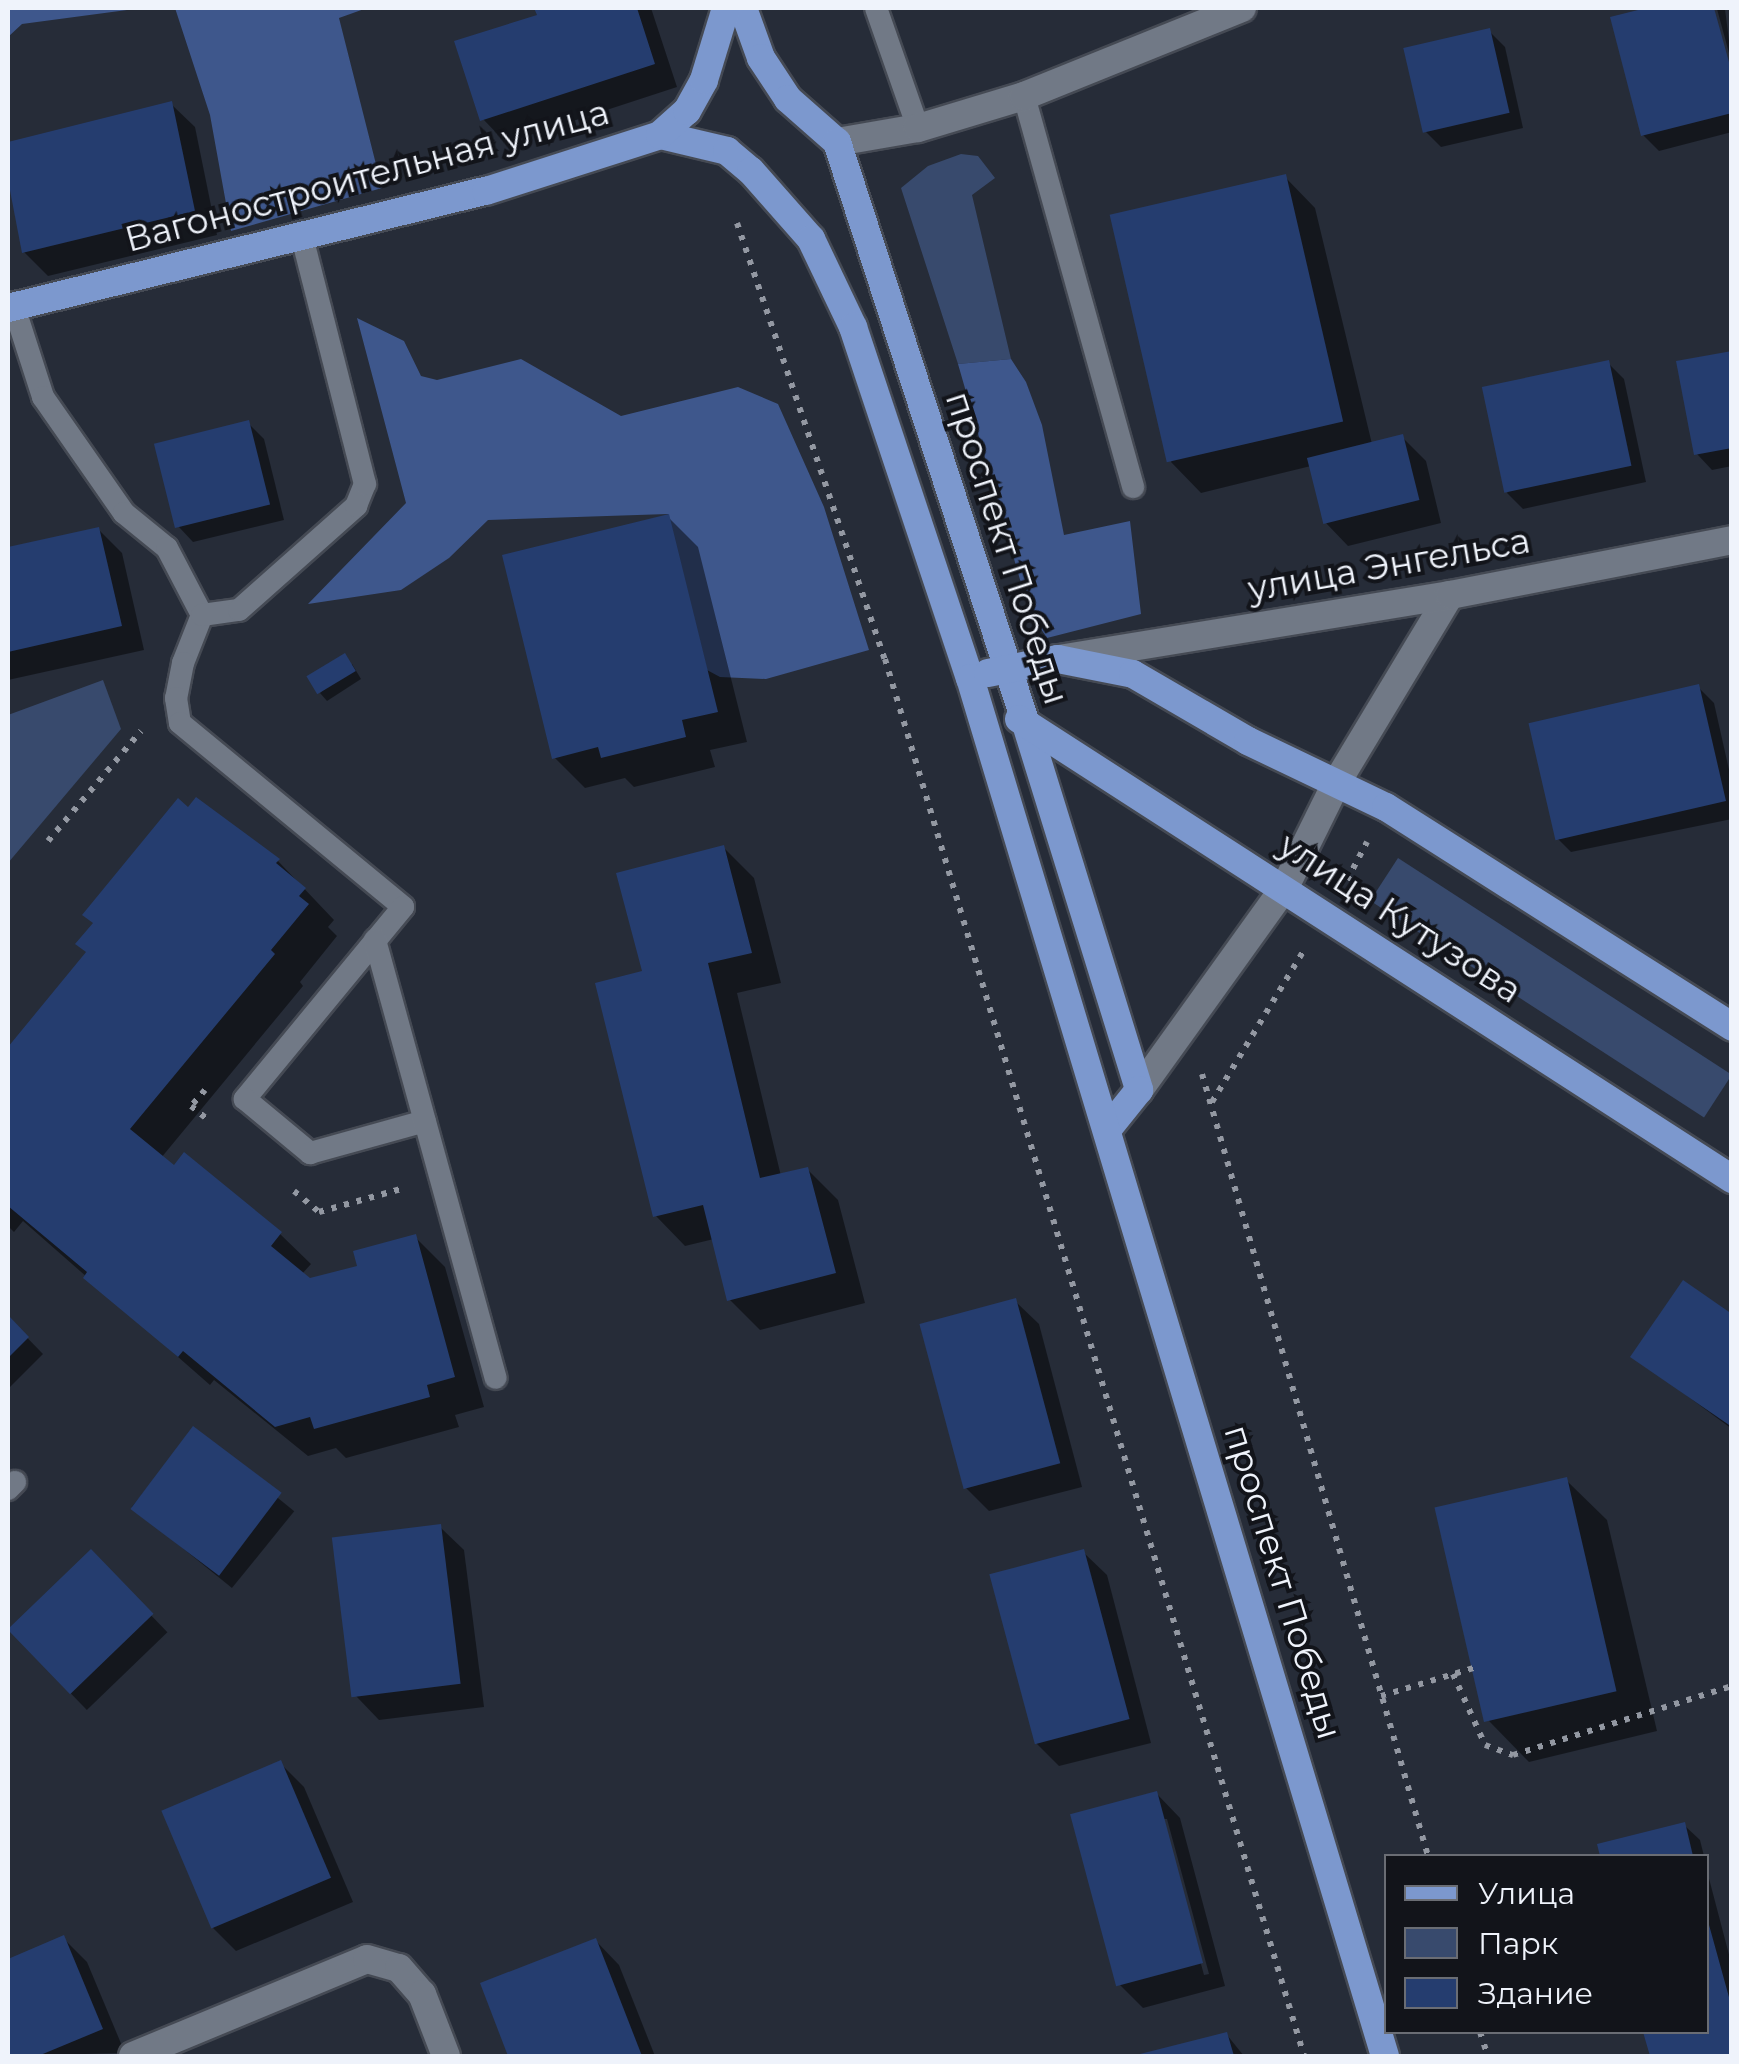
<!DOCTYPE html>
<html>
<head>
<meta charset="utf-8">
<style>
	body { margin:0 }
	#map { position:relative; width:1739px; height:2064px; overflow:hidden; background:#262c38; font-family:Montserrat,sans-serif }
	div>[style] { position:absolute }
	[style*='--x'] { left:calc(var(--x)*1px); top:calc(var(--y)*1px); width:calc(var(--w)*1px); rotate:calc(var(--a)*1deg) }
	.green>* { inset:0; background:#384a6d; transform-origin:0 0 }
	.forest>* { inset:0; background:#3e578c }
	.shadow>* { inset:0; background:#0007; transform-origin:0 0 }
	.building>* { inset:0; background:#253d6f; transform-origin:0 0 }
	.path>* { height:6px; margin-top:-3px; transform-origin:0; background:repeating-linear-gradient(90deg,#9398a2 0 5px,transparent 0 13px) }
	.roads { filter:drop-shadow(2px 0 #454a54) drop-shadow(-2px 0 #454a54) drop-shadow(0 2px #454a54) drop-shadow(0 -2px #454a54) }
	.service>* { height:22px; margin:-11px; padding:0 11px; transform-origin:11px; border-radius:11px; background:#717986 }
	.minor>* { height:28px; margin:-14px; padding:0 14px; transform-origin:14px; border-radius:14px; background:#717986 }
	.tertiary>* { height:28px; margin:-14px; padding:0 14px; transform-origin:14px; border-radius:14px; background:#717986 }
	.primary>* { height:28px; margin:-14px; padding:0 14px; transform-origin:14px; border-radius:14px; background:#7c98ce }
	span { translate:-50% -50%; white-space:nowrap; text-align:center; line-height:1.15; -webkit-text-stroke:8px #12141a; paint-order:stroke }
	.street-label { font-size:35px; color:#eff3fb }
	.frame { position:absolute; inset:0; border:10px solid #eff3fb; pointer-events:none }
	.legend { position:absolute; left:1384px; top:1854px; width:325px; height:180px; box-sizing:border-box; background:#12141a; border:2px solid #6a6d74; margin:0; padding:12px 18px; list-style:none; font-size:30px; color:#eff3fb }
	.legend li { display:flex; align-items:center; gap:20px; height:50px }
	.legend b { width:50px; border:2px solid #6a6d74 }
</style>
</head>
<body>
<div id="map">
	<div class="green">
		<i style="clip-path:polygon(961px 154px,978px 156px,995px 178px,972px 195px,1011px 359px,958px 364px,901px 188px,928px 166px)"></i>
		<i style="clip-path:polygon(103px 680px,121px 729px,8px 863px,8px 715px)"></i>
		<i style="left:1398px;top:858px;width:398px;height:51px;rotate:33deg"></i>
	</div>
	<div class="forest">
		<i style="clip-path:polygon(8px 8px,142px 8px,22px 24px,8px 37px)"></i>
		<i style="clip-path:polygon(175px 8px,367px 8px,339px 18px,382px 188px,231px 231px,210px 115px)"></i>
		<i style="clip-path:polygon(357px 318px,404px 341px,421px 376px,437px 380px,521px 359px,621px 416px,738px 387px,778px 404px,824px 507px,869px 650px,766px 679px,720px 677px,707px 670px,668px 514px,488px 520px,449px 558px,401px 590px,308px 604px,406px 503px)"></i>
		<i style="clip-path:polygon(1011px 359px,1026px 382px,1042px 425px,1064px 535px,1130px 521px,1141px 614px,1047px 638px,1029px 611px,958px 364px)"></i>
	</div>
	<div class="shadow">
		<i style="clip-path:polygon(537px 8px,651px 8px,677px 87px,506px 143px,483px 119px,540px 16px)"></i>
		<i style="clip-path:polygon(1655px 8px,1723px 8px,1725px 9px,1732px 64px,1717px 9px,1712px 9px,1732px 83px,1732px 132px,1659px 151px,1643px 135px,1613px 18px)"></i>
		<i style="clip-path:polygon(1489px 31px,1505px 47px,1523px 128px,1441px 147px,1425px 131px)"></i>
		<i style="clip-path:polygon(171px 104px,195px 127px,217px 235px,48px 276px,24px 252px,8px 145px)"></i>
		<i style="clip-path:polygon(1285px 177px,1315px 208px,1372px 444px,1402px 437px,1426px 461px,1441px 523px,1348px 546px,1325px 522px,1311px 466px,1201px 493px,1171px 462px)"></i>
		<i style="clip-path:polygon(1732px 353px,1732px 466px,1712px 470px,1697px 454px)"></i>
		<i style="clip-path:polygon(1608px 363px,1624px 379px,1646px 482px,1523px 509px,1507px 493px)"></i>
		<i style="clip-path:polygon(248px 423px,264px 439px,284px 520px,193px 542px,178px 526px)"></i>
		<i style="clip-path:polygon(668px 517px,698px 547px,747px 742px,710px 750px,715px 767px,634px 787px,625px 778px,585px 788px,554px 757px)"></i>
		<i style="clip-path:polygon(98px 529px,122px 553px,144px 650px,8px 680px,8px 550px)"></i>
		<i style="clip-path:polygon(352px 664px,361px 679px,327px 701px,320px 693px)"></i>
		<i style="clip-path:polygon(1698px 687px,1714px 703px,1732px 783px,1732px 819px,1571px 852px,1555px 836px)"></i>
		<i style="clip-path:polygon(196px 801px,278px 861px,334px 920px,328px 927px,337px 936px,300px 982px,303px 986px,161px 1158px,174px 1168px,184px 1155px,280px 1234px,311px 1264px,302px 1274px,310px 1281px,360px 1267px,415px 1237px,445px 1267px,484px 1407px,455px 1415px,459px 1427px,346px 1458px,336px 1448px,308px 1456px,214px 1380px,210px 1385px,23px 1221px,14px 1232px,8px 1226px,8px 1051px,88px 953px)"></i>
		<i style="clip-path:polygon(724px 848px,754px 878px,781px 983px,737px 993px,781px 1176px,808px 1170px,838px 1200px,865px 1303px,760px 1330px,730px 1300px,714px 1239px,685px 1246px,655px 1215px,645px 973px)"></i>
		<i style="clip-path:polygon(1015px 1301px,1039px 1324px,1082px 1487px,989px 1511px,966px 1488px)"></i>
		<i style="clip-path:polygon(1732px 1317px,1732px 1429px,1633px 1356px)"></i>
		<i style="clip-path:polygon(8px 1318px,43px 1354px,8px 1389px)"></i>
		<i style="left:194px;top:1430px;width:129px;height:99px;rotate:39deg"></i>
		<i style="clip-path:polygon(1566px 1480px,1607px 1520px,1657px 1731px,1529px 1762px,1489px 1721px)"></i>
		<i style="clip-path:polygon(440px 1527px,464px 1550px,484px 1707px,379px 1720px,356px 1696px)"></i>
		<i style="clip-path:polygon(1083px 1552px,1107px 1575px,1151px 1743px,1059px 1766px,1036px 1743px)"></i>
		<i style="left:91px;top:1553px;width:110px;height:112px;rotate:46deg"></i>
		<i style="clip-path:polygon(280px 1763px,304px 1787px,353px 1902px,236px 1951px,213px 1928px)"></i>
		<i style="clip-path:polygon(evenodd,1157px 1794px,1180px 1818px,1225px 1986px,1143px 2008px,1120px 1985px,1157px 1794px,1162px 1819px,1167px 1819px,1209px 1974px,1204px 1975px,1162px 1819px)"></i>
		<i style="clip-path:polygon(1684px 1825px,1700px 1840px,1704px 1856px,1602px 1856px,1600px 1846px)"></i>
		<i style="clip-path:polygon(1706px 1867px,1732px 1966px,1732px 2056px,1653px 2056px,1646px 2032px,1706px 2032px)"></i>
		<i style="clip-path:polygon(63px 1938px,87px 1962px,125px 2053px,8px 2056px,8px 1962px)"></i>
		<i style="clip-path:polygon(596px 1941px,619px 1965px,655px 2056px,511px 2056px,483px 1985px)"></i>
		<i style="clip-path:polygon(1227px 2035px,1244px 2056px,1141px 2056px)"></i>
	</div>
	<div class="building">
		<i style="clip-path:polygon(534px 8px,637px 8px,655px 64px,480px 121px,454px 41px,537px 15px)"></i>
		<i style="clip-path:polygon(1646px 8px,1714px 8px,1732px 73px,1732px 113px,1641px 136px,1610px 17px)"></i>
		<i style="left:1490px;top:28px;width:87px;height:89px;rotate:77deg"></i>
		<i style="clip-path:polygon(172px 101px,195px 211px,22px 253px,8px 180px,8px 142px)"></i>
		<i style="left:1286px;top:174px;width:254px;height:181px;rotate:77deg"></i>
		<i style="clip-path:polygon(1732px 351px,1732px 448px,1694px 455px,1676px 361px)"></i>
		<i style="left:1609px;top:360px;width:108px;height:130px;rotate:78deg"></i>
		<i style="left:249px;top:420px;width:87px;height:98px;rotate:76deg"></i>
		<i style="left:1403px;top:434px;width:68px;height:99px;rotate:76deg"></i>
		<i style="clip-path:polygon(669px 514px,718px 712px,682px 720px,686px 737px,601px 758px,598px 747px,552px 759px,502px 555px)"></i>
		<i style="clip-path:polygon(99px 527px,122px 626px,8px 652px,8px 547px)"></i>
		<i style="left:345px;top:653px;width:21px;height:45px;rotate:59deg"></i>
		<i style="left:1699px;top:684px;width:120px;height:175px;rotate:77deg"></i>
		<i style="clip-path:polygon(196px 797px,280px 859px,276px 863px,306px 888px,299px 896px,309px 904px,271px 950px,275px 954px,130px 1129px,174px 1165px,184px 1152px,282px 1232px,271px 1246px,310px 1278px,357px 1266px,353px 1251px,416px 1234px,455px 1377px,427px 1385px,430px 1397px,314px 1429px,310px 1417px,275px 1427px,183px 1351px,178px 1357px,83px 1278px,87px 1272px,8px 1206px,8px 1047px,86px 952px,75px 944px,93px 923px,82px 915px,178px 798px,188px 807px)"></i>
		<i style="clip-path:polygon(724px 845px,752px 953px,708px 963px,760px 1178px,808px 1167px,836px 1273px,727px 1301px,703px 1205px,653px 1217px,595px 983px,642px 971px,616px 873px)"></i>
		<i style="clip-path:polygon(1683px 1280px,1732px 1314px,1732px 1427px,1630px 1357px)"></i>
		<i style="left:1016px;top:1298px;width:171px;height:100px;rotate:75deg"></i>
		<i style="clip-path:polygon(8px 1315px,29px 1337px,8px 1358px)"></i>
		<i style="left:193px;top:1426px;width:111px;height:104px;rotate:37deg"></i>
		<i style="left:1567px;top:1477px;width:220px;height:136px;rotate:77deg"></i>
		<i style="left:441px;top:1524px;width:161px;height:110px;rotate:83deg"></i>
		<i style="left:91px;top:1549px;width:90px;height:116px;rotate:46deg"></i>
		<i style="left:1084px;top:1549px;width:176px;height:98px;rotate:75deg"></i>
		<i style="left:281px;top:1760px;width:128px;height:130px;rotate:67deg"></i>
		<i style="left:1157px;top:1791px;width:178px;height:90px;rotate:75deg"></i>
		<i style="clip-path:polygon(1685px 1822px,1693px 1856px,1600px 1856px,1597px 1844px)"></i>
		<i style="clip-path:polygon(1706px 1914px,1732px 2008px,1732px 2056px,1650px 2056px,1643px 2032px,1706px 2032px)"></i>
		<i style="clip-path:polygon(64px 1935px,103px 2029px,38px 2056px,8px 2056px,8px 1959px)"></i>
		<i style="clip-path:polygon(596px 1938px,642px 2056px,508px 2056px,480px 1983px)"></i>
		<i style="clip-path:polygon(1227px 2032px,1234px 2056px,1136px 2056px,1136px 2055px)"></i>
	</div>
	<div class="path">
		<i style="--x:737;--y:223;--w:460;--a:71.3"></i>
		<i style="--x:885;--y:659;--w:1458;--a:73.3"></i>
		<i style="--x:48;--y:841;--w:144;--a:-49.8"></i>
		<i style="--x:1347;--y:880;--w:43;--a:-62.2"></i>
		<i style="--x:1202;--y:1074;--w:814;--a:73.88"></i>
		<i style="--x:205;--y:1090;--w:21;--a:131"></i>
		<i style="--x:191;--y:1106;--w:22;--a:39"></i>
		<i style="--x:1212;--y:1102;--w:178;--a:-58.8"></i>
		<i style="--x:294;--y:1191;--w:33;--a:40"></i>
		<i style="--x:319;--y:1212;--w:85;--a:-15.7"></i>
		<i style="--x:1453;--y:1674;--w:78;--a:65.7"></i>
		<i style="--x:1485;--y:1745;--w:30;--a:20"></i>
		<i style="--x:1513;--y:1755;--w:230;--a:-17.5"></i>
		<i style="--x:1381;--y:1696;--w:97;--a:-16.8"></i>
		<i style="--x:1480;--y:2032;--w:25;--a:72"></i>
	</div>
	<div class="roads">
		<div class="service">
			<i style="--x:876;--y:8;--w:127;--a:70.7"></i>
			<i style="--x:1024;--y:96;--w:406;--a:74.4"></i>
			<i style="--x:14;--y:307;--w:95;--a:72.1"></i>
			<i style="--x:43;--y:397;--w:141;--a:55.1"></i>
			<i style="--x:124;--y:513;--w:55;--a:39.1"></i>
			<i style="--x:167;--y:548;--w:76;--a:62.4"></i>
			<i style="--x:202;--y:615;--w:52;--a:111.6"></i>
			<i style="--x:183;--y:663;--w:36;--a:101"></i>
			<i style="--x:176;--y:698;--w:25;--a:81"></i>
			<i style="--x:180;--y:723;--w:289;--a:39.5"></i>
			<i style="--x:403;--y:907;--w:249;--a:129.5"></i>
			<i style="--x:245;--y:1099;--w:85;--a:39.7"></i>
			<i style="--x:310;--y:1153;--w:119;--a:-15.5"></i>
			<i style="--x:202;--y:615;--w:37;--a:-8"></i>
			<i style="--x:239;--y:610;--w:157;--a:-41.6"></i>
			<i style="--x:356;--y:506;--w:24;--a:-68"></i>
			<i style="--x:365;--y:484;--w:256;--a:-104.3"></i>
			<i style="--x:375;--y:940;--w:454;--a:74.6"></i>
			<i style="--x:8;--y:1489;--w:10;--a:-45"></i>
		</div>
		<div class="minor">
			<i style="--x:837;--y:142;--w:82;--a:-9.8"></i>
			<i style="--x:918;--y:128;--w:111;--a:-16.8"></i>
			<i style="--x:1024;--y:96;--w:235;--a:-22"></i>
			<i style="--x:1139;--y:1090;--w:250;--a:-54.3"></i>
			<i style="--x:1285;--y:887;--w:117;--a:-63.7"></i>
			<i style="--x:1337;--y:782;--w:218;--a:-58.9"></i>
			<i style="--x:133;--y:2056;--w:253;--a:-22.5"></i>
			<i style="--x:367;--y:1959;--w:33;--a:16"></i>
			<i style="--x:399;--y:1968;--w:35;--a:49"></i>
			<i style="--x:422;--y:1994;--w:66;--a:68.8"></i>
		</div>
		<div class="tertiary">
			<i style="--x:1059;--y:659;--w:396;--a:-9.3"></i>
			<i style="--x:1450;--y:595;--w:287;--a:-11"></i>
		</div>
		<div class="primary">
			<i style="--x:743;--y:8;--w:53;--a:70.2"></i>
			<i style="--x:761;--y:58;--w:49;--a:56.6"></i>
			<i style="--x:788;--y:99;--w:65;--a:41.3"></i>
			<i style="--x:837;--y:142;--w:612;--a:72.01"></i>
			<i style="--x:1026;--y:724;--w:383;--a:72.8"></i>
			<i style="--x:1139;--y:1090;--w:51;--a:128.7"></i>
			<i style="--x:660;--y:135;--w:69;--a:13.4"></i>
			<i style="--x:727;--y:151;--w:31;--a:40"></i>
			<i style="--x:751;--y:171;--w:91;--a:48.6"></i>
			<i style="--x:811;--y:239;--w:98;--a:64.5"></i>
			<i style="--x:853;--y:327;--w:370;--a:71.6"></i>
			<i style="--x:970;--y:678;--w:1439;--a:73.24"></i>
			<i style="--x:8;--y:308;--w:492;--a:-13.8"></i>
			<i style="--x:486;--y:191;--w:183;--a:-17.8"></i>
			<i style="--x:660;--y:135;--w:36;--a:-42"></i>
			<i style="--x:687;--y:111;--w:35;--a:-61"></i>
			<i style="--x:704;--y:80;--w:75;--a:-73"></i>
			<i style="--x:988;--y:673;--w:71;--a:-11.3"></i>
			<i style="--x:1058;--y:659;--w:76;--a:11.3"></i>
			<i style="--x:1133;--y:674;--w:133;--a:30.2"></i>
			<i style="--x:1248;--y:741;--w:153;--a:25.6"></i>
			<i style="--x:1386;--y:807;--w:410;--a:32.4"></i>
			<i style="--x:1019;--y:719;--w:849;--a:32.83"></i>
		</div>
	</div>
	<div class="street-label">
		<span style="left:367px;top:176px;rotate:-15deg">Вагоностроительная улица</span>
		<span style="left:1007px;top:548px;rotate:72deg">проспект Победы</span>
		<span style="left:1389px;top:565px;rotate:-10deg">улица Энгельса</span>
		<span style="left:1400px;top:918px;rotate:33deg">улица Кутузова</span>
		<span style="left:1283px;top:1582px;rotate:73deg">проспект Победы</span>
	</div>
	<div class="frame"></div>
	<ul class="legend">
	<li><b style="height:12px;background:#7c98ce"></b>Улица</li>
	<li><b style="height:28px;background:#384a6d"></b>Парк</li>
	<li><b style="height:28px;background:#253d6f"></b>Здание</li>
	</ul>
</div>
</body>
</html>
